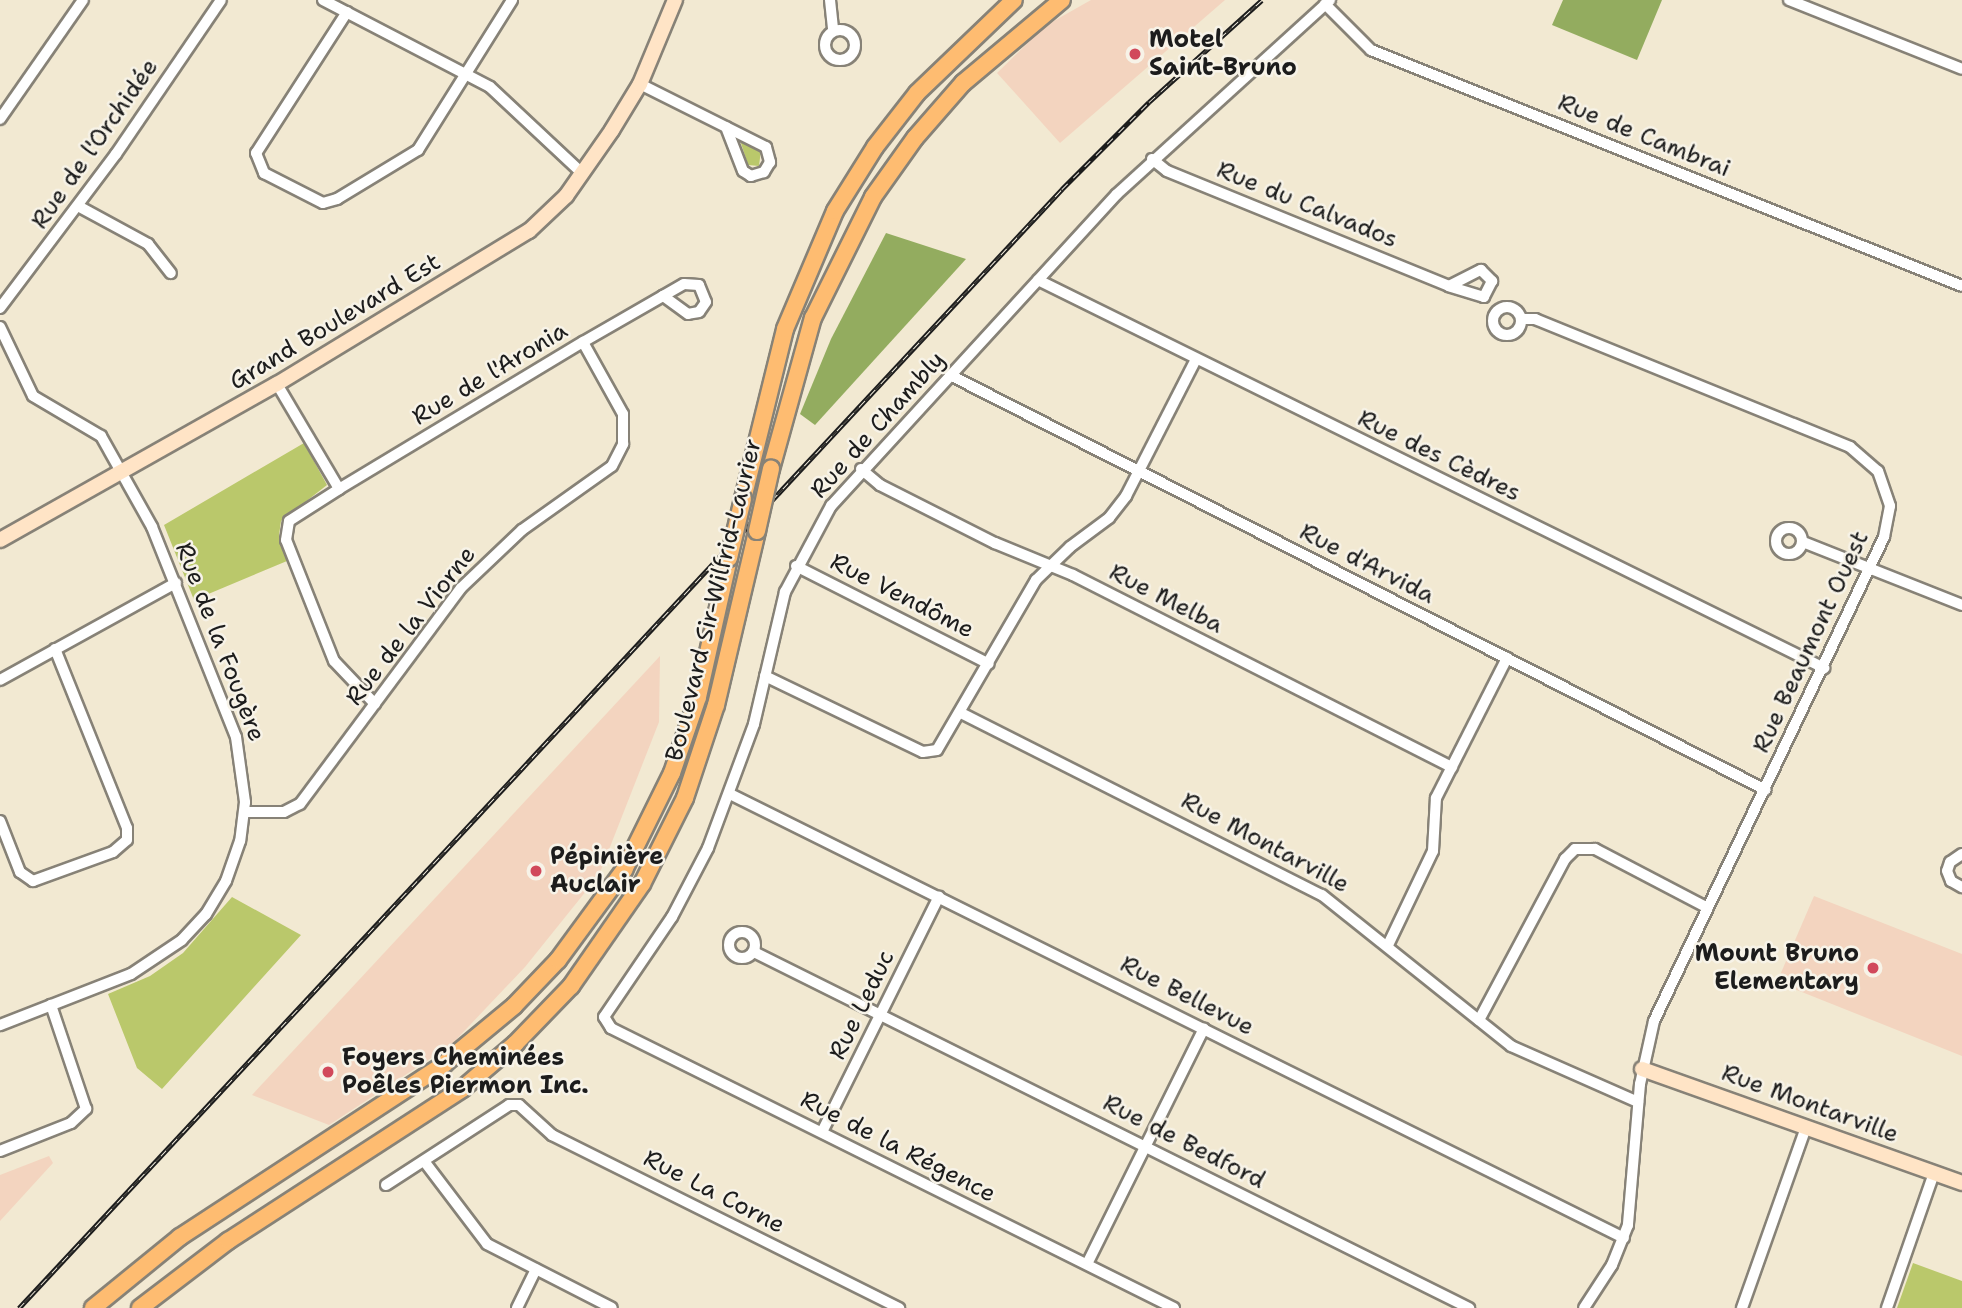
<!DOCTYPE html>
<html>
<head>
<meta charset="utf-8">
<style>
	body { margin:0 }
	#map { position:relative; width:1962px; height:1308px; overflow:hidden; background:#f2e9d2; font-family:"Shantell Sans",sans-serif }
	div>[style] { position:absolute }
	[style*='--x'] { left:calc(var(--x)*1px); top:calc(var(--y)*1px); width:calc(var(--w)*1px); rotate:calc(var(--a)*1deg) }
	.built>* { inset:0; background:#f3d4bf }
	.green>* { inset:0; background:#bac86b }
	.forest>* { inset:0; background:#93ac5f }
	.roads { filter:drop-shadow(2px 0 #878277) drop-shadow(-2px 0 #878277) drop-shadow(0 2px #878277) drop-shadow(0 -2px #878277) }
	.street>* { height:10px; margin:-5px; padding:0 5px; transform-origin:5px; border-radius:5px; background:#fff }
	.street>.ring { margin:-5px; padding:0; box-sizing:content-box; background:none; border:10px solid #fff; border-radius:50% }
	.secondary>* { height:14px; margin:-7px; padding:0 7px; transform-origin:7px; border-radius:7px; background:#ffe4c6 }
	.primary>* { height:16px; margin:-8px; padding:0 8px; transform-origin:8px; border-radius:8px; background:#febc71 }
	.rail>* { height:5px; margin-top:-2.5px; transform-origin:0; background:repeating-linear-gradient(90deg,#f7f3e8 0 8px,#1c1c1c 0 16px); box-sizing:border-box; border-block:2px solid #1c1c1c }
	.bridges { filter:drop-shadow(2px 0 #878277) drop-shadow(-2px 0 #878277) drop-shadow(0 2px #878277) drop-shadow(0 -2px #878277) }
	.primary-bridge>* { height:16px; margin:-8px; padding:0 8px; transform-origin:8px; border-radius:8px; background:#febc71 }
	.dots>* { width:19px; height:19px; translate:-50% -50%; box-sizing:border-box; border:4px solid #f7f3e8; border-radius:50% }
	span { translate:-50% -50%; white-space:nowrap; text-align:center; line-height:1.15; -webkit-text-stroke:5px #f7f3e8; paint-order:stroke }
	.poi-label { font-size:24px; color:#1c1c1c; font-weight:700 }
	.left { translate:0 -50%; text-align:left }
	.right { translate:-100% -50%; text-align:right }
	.street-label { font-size:24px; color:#1c1c1c }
</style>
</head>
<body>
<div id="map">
	<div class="built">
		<i style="clip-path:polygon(1091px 0,1225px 0,1060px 143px,997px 73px,1045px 26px)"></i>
		<i style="clip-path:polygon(660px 656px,659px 722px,599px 875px,525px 967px,451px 1045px,329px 1125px,252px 1095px)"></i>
		<i style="clip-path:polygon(1814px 896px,1962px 954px,1962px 1056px,1777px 982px)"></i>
		<i style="clip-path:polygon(49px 1156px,53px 1163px,0 1221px,0 1175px)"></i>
	</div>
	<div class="green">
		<i style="clip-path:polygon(739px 137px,761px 150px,759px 166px,748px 165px)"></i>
		<i style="clip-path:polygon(304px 443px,327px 485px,281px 521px,279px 535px,287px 561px,194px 600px,164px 525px)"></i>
		<i style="clip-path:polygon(232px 897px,301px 935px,162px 1089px,137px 1068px,108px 994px,150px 976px,183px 953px)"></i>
		<i style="clip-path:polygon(1913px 1263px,1962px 1281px,1962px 1308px,1897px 1308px)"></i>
	</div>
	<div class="forest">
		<i style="clip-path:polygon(1563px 0,1662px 0,1637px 60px,1552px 25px)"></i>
		<i style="clip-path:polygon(886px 233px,966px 259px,815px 425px,800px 414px,831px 339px)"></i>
	</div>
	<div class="roads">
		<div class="street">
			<i style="--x:323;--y:0;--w:188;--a:27.5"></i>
			<i style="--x:490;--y:87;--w:127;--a:43.1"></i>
			<i style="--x:830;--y:0;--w:31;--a:84"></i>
			<i style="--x:1789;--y:0;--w:186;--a:21.7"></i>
			<i style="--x:1325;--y:4;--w:65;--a:45"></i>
			<i style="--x:1371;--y:50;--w:636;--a:21.77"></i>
			<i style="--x:347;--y:12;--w:168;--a:122.8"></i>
			<i style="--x:256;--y:153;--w:22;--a:68"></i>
			<i style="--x:264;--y:173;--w:66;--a:27"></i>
			<i style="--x:323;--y:203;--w:15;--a:-16"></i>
			<i style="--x:337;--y:199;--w:95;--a:-31.2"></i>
			<i style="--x:418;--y:150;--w:177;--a:-57.9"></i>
			<i class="ring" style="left:825px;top:30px;width:20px;height:20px"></i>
			<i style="--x:640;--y:84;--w:141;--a:26.6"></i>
			<i style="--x:766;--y:147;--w:16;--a:75"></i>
			<i style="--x:770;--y:162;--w:12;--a:121"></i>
			<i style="--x:764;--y:172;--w:14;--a:163"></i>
			<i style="--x:751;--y:176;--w:9;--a:-148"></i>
			<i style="--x:743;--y:171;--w:47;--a:-111.1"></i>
			<i style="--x:0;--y:119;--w:145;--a:-55.1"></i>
			<i style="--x:1152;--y:159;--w:19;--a:39"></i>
			<i style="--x:1167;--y:171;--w:305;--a:22.2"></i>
			<i style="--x:78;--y:206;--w:80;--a:28.5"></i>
			<i style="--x:148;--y:244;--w:37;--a:52"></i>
			<i style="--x:1481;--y:270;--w:16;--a:45"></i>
			<i style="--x:1492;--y:281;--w:18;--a:117"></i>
			<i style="--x:1484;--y:297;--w:37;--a:-163"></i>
			<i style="--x:1449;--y:286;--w:36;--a:-27"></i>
			<i style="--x:1038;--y:280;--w:877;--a:26.27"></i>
			<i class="ring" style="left:1493px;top:307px;width:18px;height:18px"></i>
			<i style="--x:0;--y:308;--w:193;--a:-53"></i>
			<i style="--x:116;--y:154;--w:186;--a:-55.7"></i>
			<i style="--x:1521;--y:319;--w:14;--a:0"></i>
			<i style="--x:1535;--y:319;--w:340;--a:22.1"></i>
			<i style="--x:1850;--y:447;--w:37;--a:41"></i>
			<i style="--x:1878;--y:471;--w:37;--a:71"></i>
			<i style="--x:1890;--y:506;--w:32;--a:101"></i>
			<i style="--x:1884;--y:537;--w:536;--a:115.42"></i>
			<i style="--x:1654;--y:1021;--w:65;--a:102.5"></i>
			<i style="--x:1640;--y:1084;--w:142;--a:94.9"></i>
			<i style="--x:1628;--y:1225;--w:43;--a:111.8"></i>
			<i style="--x:1612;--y:1265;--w:51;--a:123.1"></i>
			<i style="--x:0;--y:327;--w:76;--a:64.4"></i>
			<i style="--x:33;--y:396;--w:79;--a:30.5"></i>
			<i style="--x:101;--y:436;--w:104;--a:60.7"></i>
			<i style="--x:152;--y:527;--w:226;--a:68.2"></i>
			<i style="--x:236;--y:737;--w:66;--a:82.1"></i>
			<i style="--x:245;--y:802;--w:39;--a:97"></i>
			<i style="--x:240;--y:841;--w:42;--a:109.3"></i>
			<i style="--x:226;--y:881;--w:39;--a:121"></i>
			<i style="--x:206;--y:914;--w:35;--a:133"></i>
			<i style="--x:182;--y:940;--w:61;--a:146.3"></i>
			<i style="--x:131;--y:974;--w:141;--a:158.7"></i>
			<i style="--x:950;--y:375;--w:915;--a:26.96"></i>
			<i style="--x:277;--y:384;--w:122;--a:59.4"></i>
			<i style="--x:861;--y:469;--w:25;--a:40"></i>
			<i style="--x:880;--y:485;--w:129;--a:26.8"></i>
			<i style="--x:995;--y:543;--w:84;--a:22.3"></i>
			<i style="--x:1073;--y:575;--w:425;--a:26.9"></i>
			<i class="ring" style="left:1776px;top:528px;width:16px;height:16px"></i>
			<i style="--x:1803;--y:542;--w:171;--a:21.6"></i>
			<i style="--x:796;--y:566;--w:216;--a:26.9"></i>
			<i style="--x:765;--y:676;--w:175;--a:25.7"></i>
			<i style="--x:923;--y:752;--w:14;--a:-8"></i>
			<i style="--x:937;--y:750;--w:197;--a:-59.8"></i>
			<i style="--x:1036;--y:580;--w:47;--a:-44.1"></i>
			<i style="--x:1070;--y:547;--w:49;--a:-36.6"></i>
			<i style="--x:1109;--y:518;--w:28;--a:-52"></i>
			<i style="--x:1126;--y:496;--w:152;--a:-62.9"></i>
			<i style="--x:0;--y:680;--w:201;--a:-28.9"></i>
			<i style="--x:375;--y:704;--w:59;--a:-133.6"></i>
			<i style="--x:334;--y:661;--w:130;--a:-111.6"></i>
			<i style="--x:286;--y:540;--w:19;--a:-81"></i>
			<i style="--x:289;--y:521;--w:59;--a:-32.6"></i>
			<i style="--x:339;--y:489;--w:285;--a:-31.1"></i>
			<i style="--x:583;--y:342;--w:116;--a:-29.9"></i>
			<i style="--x:684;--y:284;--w:15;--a:4"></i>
			<i style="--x:699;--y:285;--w:18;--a:68"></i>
			<i style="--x:706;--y:302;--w:12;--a:125"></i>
			<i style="--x:699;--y:312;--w:11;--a:170"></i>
			<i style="--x:688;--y:314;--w:31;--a:-144"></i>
			<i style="--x:961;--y:713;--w:404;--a:26.8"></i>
			<i style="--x:1322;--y:895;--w:242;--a:38.6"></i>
			<i style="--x:1511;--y:1046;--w:139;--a:23.8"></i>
			<i style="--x:730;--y:794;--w:998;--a:26.41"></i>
			<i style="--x:245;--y:812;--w:39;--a:0"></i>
			<i style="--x:284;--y:812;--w:18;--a:-27"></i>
			<i style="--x:300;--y:804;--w:269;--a:-53.3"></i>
			<i style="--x:461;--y:588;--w:84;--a:-43.6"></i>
			<i style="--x:522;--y:530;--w:110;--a:-35.4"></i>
			<i style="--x:612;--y:466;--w:25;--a:-63"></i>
			<i style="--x:623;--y:444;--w:30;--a:-90"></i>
			<i style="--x:623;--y:414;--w:82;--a:-119.1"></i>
			<i style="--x:0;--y:821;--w:55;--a:68.6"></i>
			<i style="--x:20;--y:872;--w:16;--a:35"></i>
			<i style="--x:33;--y:881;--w:85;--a:-19.9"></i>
			<i style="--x:113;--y:852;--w:18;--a:-41"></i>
			<i style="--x:127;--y:840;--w:12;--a:-90"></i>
			<i style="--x:127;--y:828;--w:193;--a:-111.9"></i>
			<i style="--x:1962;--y:854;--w:14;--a:146"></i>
			<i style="--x:1950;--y:862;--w:9;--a:108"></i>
			<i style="--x:1947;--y:871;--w:11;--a:68"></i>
			<i style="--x:1951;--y:881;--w:13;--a:29"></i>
			<i class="ring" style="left:729px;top:932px;width:16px;height:16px"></i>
			<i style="--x:1388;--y:945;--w:104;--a:-64.4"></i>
			<i style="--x:1433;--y:851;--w:53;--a:-86.8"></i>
			<i style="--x:1436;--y:798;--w:157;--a:-63.1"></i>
			<i style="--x:754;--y:952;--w:799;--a:26.47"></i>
			<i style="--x:1479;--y:1020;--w:183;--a:-61.9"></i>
			<i style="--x:1565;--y:859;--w:14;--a:-45"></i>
			<i style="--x:1575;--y:849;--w:20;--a:0"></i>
			<i style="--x:1595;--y:849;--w:127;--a:27.6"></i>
			<i style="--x:822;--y:1132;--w:263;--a:-63.6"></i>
			<i style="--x:0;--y:1151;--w:76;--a:-21.5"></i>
			<i style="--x:71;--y:1123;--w:21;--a:-43"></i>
			<i style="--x:86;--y:1109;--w:110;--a:-108.6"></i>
			<i style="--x:424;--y:1161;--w:104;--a:52.8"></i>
			<i style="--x:487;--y:1244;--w:140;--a:27.1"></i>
			<i style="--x:386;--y:1185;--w:147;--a:-33"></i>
			<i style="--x:509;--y:1105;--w:10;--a:0"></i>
			<i style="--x:519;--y:1105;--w:45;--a:42.3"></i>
			<i style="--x:552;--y:1135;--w:388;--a:26.5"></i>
			<i style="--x:1087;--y:1264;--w:263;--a:-63.6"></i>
			<i style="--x:517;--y:1308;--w:43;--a:-64"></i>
			<i style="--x:1174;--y:1308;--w:629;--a:-153.56"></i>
			<i style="--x:611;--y:1028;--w:13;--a:-122"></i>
			<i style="--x:604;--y:1017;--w:121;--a:-55.8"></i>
			<i style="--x:672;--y:917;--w:78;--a:-62.4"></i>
			<i style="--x:708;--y:848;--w:132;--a:-69.6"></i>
			<i style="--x:754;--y:724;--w:136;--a:-76.8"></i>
			<i style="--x:785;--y:592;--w:98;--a:-61.9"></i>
			<i style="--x:831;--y:506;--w:423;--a:-47.5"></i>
			<i style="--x:1117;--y:194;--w:288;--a:-42.3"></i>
			<i style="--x:1742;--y:1308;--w:192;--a:-70.5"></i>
			<i style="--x:1887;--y:1308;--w:143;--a:-70.8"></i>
		</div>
		<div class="secondary">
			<i style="--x:0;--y:540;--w:318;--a:-29.4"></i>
			<i style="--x:277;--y:384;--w:295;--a:-31.3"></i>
			<i style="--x:529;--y:231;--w:51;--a:-43.4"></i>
			<i style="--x:566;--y:196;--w:80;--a:-55.1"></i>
			<i style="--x:612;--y:130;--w:54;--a:-58.7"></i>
			<i style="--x:640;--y:84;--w:91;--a:-67.4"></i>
			<i style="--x:1642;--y:1069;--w:340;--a:19.6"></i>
		</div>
		<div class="primary">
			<i style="--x:771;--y:469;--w:157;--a:-74.5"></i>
			<i style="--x:813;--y:318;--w:135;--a:-63.6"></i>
			<i style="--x:873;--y:197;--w:72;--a:-54.6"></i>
			<i style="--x:915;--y:138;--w:73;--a:-48.9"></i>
			<i style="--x:963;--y:83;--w:129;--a:-40"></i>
			<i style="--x:743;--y:499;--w:175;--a:-76.1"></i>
			<i style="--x:785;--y:329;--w:128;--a:-67"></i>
			<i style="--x:835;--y:211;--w:75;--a:-58"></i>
			<i style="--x:875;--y:147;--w:68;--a:-52.1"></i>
			<i style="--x:917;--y:93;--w:134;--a:-43.8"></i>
			<i style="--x:93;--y:1308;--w:112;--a:-39.2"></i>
			<i style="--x:180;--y:1237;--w:316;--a:-33.2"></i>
			<i style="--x:444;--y:1064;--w:91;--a:-39.6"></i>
			<i style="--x:514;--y:1006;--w:64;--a:-46.3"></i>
			<i style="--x:558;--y:960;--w:112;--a:-53.7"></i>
			<i style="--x:624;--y:870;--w:108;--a:-63.7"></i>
			<i style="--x:672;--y:773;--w:80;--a:-71.1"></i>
			<i style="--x:698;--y:697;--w:142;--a:-77.4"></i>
			<i style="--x:140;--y:1308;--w:111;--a:-37.3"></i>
			<i style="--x:228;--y:1241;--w:279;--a:-33"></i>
			<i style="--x:462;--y:1089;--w:70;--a:-40.3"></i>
			<i style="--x:515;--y:1044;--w:81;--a:-46"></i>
			<i style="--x:571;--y:986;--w:124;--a:-55.2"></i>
			<i style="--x:642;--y:884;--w:96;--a:-63.4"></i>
			<i style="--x:685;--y:798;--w:98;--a:-71.6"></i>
			<i style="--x:716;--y:705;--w:179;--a:-76.7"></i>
		</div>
	</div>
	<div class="rail">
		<i style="--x:19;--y:1308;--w:1530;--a:-47.01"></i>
		<i style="--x:1062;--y:189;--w:123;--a:-45"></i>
		<i style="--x:1149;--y:102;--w:152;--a:-42.1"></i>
	</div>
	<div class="bridges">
		<div class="primary-bridge">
			<i style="--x:757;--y:531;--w:64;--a:-77.3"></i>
			<i style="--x:729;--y:558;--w:61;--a:-76.7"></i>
		</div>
	</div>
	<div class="dots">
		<i style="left:1135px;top:54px;background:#d1495b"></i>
		<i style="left:536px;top:871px;background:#d1495b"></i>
		<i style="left:1873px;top:968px;background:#d1495b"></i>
		<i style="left:328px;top:1072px;background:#d1495b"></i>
	</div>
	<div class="poi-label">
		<span class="left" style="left:1149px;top:54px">Motel<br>Saint-Bruno</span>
		<span class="left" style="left:550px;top:871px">Pépinière<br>Auclair</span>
		<span class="right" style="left:1859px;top:968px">Mount Bruno<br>Elementary</span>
		<span class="left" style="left:342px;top:1072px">Foyers Cheminées<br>Poêles Piermon Inc.</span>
	</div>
	<div class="street-label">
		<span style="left:1644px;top:136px;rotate:22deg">Rue de Cambrai</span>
		<span style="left:95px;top:144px;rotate:-55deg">Rue de l'Orchidée</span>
		<span style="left:1307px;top:205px;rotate:22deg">Rue du Calvados</span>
		<span style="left:335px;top:322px;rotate:-31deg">Grand Boulevard Est</span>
		<span style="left:490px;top:374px;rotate:-31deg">Rue de l'Aronia</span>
		<span style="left:878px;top:425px;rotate:-48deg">Rue de Chambly</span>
		<span style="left:1439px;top:456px;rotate:26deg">Rue des Cèdres</span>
		<span style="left:1367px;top:564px;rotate:27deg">Rue d'Arvida</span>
		<span style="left:902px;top:596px;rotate:27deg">Rue Vendôme</span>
		<span style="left:1166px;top:599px;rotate:27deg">Rue Melba</span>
		<span style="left:714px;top:600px;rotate:-76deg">Boulevard Sir-Wilfrid-Laurier</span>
		<span style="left:411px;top:626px;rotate:-52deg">Rue de la Viorne</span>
		<span style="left:220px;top:642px;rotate:69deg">Rue de la Fougère</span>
		<span style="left:1811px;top:642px;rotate:-65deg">Rue Beaumont Ouest</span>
		<span style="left:1265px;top:843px;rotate:28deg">Rue Montarville</span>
		<span style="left:1187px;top:996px;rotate:27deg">Rue Bellevue</span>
		<span style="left:862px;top:1005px;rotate:-64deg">Rue Leduc</span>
		<span style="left:1810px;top:1104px;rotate:20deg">Rue Montarville</span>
		<span style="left:1184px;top:1142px;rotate:27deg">Rue de Bedford</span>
		<span style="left:898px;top:1147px;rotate:27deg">Rue de la Régence</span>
		<span style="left:714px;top:1192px;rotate:27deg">Rue La Corne</span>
	</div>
</div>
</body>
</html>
